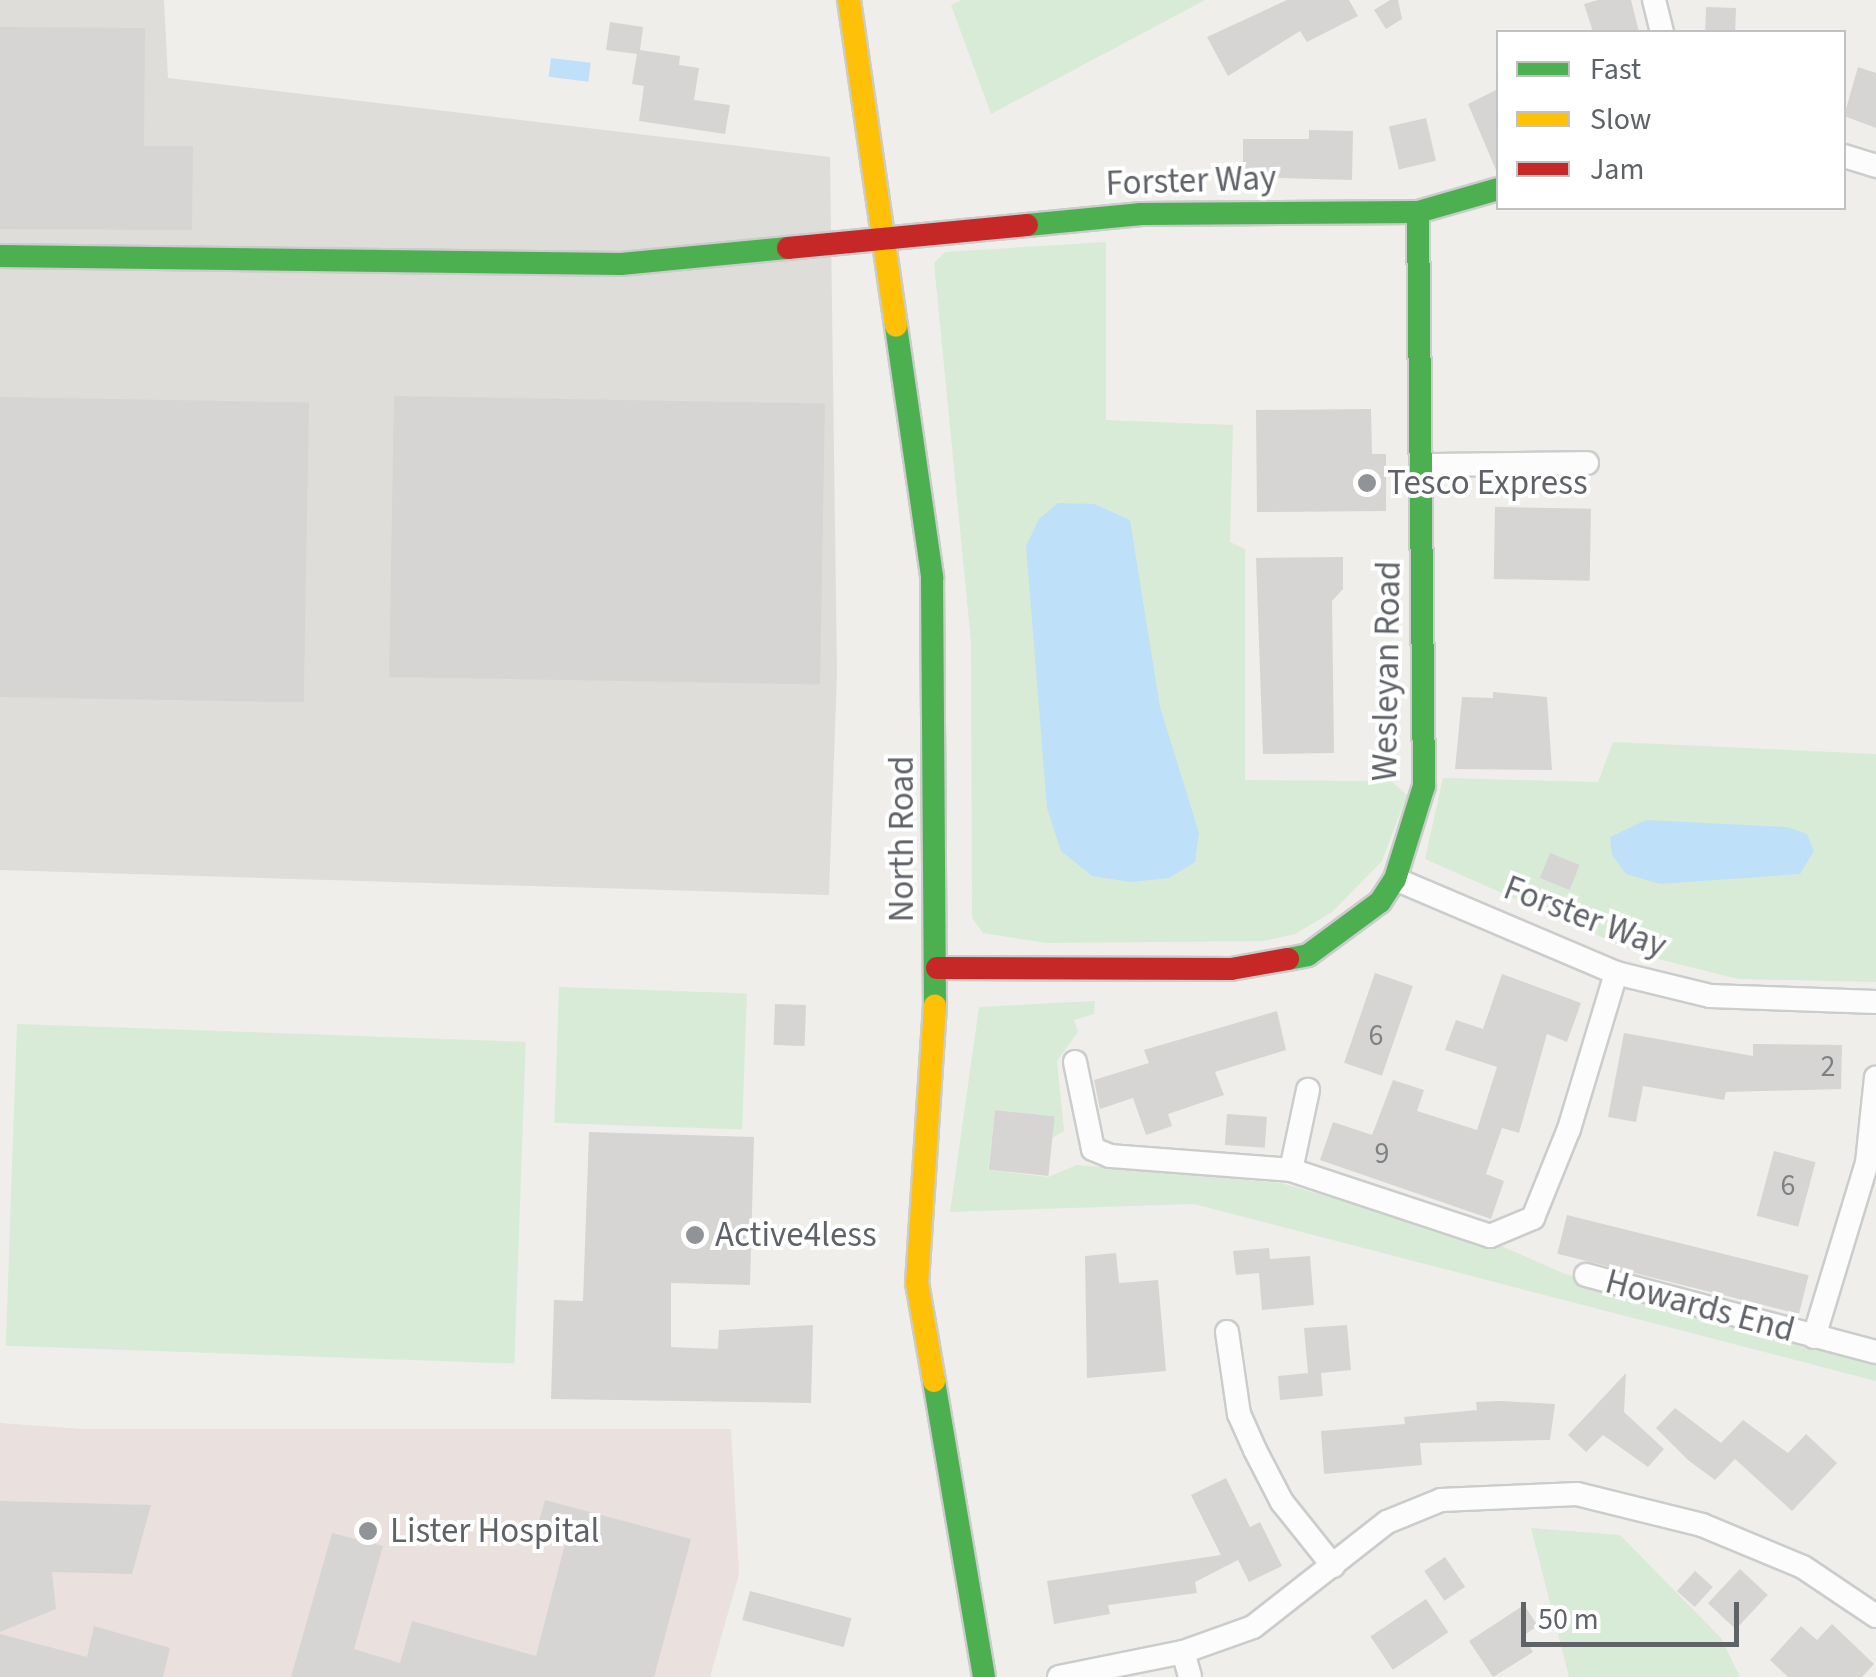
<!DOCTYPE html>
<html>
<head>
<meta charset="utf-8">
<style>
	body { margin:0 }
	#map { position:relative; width:1876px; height:1677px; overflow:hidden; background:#efeeea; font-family:"Source Sans 3",sans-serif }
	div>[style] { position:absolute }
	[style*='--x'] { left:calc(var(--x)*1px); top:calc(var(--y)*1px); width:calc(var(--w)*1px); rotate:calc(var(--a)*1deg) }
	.industrial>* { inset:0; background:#dfddda }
	.medical>* { inset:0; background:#eae0de }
	.green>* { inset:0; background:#d8ebd6; transform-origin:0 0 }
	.water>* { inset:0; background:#bfe0f9; transform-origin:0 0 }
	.building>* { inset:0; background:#d6d5d3; transform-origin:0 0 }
	.roads { filter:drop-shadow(2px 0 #cbcccc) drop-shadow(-2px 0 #cbcccc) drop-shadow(0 2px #cbcccc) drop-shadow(0 -2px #cbcccc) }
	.street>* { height:22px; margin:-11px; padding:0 11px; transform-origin:11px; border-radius:11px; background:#fdfcfc }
	.fast>* { height:22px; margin:-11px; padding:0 11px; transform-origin:11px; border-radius:11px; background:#4caf50 }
	.slow>* { height:22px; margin:-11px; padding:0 11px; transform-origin:11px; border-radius:11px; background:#ffc107 }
	.jam>* { height:22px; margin:-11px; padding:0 11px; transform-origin:11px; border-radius:11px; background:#c62828 }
	.dots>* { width:28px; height:28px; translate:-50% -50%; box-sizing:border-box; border:5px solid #fff; border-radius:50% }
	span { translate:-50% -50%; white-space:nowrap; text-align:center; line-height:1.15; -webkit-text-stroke:8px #fff; paint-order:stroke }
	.number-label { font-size:30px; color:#7e8184 }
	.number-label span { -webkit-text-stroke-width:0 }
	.street-label { font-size:35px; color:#5f6368 }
	.poi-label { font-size:35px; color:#5f6368 }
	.left { translate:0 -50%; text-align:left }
	.legend { position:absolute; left:1496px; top:30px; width:350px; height:180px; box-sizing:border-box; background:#fff; border:2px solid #bfc1c3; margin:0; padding:12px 18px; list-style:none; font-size:30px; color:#5f6368 }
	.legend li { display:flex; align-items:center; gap:20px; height:50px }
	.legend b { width:50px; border:2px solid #bfc1c3 }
	.scale { position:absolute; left:1521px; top:1602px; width:218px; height:45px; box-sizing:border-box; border:5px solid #5f6368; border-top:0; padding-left:12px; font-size:30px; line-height:35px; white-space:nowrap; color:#5f6368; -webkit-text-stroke:8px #fff; paint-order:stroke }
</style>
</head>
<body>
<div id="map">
	<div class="industrial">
		<i style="clip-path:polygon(0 0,164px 0,168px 78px,830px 157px,837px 673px,829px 895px,0 870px)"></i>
	</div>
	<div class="medical">
		<i style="clip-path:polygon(0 1423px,83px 1429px,731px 1429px,739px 1574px,710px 1677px,0 1677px)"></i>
	</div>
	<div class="green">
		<i style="clip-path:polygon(962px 0,1205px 0,991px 114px,951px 5px)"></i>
		<i style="clip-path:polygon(1106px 242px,1106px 420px,1233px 425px,1230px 542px,1245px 549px,1245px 780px,1391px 781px,1407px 795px,1382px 861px,1332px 912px,1295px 934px,1264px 941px,1046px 943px,983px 933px,972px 918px,971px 642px,934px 263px,945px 252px)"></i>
		<i style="clip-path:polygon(1613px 742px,1876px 754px,1876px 982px,1738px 979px,1642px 955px,1425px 859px,1443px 778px,1598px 782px)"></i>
		<i style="left:559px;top:987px;width:188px;height:136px;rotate:2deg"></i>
		<i style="clip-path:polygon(1095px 1001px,1094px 1014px,1074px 1020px,1078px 1032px,1057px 1061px,1064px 1131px,1052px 1138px,1054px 1116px,995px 1110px,988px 1170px,1048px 1177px,1077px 1165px,1281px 1183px,1499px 1245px,1565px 1274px,1876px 1362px,1876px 1381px,1194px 1204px,950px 1212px,979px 1007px)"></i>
		<i style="left:17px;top:1024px;width:509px;height:322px;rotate:2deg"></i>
		<i style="clip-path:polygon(1531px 1528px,1620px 1535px,1721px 1638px,1740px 1677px,1569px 1677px)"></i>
	</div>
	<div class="water">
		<i style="left:551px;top:58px;width:40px;height:19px;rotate:7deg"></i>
		<i style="clip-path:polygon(1058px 503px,1094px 504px,1130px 520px,1160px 707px,1199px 833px,1195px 862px,1169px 878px,1131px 882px,1092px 876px,1061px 851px,1047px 808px,1026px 546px,1039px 519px)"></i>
		<i style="clip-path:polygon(1646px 820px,1787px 827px,1807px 834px,1814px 851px,1800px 874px,1660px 884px,1626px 874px,1612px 855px,1610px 837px)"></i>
	</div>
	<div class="building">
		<i style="clip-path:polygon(1287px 0,1349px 0,1358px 16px,1307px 42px,1300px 31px,1228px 76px,1207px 37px)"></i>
		<i style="clip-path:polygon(1390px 0,1398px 0,1402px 19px,1386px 29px,1374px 10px)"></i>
		<i style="clip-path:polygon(1598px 0,1631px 0,1639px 32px,1593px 32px,1584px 4px)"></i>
		<i style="left:1706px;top:7px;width:30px;height:25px;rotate:2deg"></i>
		<i style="clip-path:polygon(610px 22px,643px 27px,640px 50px,680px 56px,679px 65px,699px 68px,694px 100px,730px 105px,725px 134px,639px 121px,644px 86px,632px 84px,637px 54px,606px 50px)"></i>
		<i style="clip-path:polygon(0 27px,145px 28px,144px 146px,193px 146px,192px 230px,0 229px)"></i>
		<i style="clip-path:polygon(1858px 67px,1876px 73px,1876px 128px,1844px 116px)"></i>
		<i style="clip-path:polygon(1498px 89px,1498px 170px,1496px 170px,1468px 104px)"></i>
		<i style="left:1426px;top:118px;width:44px;height:38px;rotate:77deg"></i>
		<i style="clip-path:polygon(1309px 130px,1353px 131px,1352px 180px,1243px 177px,1243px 139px,1309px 139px)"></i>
		<i style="left:394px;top:396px;width:431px;height:281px;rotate:1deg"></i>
		<i style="left:0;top:397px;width:309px;height:300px;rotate:1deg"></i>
		<i style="clip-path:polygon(1371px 409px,1372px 454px,1386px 454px,1386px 511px,1257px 512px,1256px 410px)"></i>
		<i style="left:1495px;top:507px;width:96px;height:72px;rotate:1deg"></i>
		<i style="clip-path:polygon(1343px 557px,1343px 589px,1332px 601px,1334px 753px,1263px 754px,1256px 558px)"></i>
		<i style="clip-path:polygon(1493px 692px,1547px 697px,1552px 770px,1455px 769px,1462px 697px,1493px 698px)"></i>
		<i style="left:1550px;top:853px;width:32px;height:27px;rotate:22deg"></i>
		<i style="left:1375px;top:973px;width:40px;height:95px;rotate:19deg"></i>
		<i style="clip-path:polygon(1502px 974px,1581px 1003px,1567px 1042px,1547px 1034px,1519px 1133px,1502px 1128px,1486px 1174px,1504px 1181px,1491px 1219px,1320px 1160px,1333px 1122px,1372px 1135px,1393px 1080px,1424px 1090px,1417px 1111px,1477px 1130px,1497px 1067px,1445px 1050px,1456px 1020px,1483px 1029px)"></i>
		<i style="left:775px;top:1004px;width:31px;height:41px;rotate:2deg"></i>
		<i style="clip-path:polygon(1277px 1011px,1286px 1050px,1215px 1072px,1224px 1095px,1168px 1114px,1172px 1126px,1146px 1135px,1133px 1098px,1100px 1109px,1094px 1080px,1149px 1063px,1144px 1050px)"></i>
		<i style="clip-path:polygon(1624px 1033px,1753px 1056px,1753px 1044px,1842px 1045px,1841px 1089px,1726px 1092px,1724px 1100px,1643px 1086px,1636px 1122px,1608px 1117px)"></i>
		<i style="left:995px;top:1110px;width:60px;height:60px;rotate:6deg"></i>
		<i style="left:1227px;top:1114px;width:40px;height:31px;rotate:4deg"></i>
		<i style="clip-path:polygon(589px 1132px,754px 1137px,750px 1285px,671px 1283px,671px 1347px,718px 1349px,719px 1330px,813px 1325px,811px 1403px,551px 1399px,554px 1300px,583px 1301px)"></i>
		<i style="left:1774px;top:1151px;width:43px;height:67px;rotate:15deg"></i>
		<i style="left:1567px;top:1215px;width:249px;height:40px;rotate:14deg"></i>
		<i style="clip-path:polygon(1269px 1248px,1270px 1259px,1310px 1256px,1314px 1305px,1262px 1310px,1259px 1273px,1236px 1275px,1233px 1251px)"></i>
		<i style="clip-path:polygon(1116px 1253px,1119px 1283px,1158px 1280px,1166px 1371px,1087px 1378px,1085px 1256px)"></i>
		<i style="clip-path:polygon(1347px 1325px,1351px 1370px,1321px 1373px,1323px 1396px,1280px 1400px,1278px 1376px,1308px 1373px,1304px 1328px)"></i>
		<i style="clip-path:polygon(1626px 1373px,1624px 1412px,1664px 1449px,1648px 1467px,1603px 1435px,1586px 1452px,1568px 1435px)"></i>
		<i style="clip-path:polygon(1501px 1401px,1555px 1404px,1550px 1440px,1420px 1443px,1422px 1465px,1324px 1474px,1321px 1431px,1405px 1424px,1404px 1417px,1477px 1410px,1476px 1402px)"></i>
		<i style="clip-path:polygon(1675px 1408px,1721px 1443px,1743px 1420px,1788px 1453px,1806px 1434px,1837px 1463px,1792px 1511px,1735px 1459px,1715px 1480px,1688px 1460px,1656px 1428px)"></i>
		<i style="clip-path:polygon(1226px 1478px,1250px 1527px,1260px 1522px,1282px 1566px,1249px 1582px,1238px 1560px,1195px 1582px,1197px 1593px,1108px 1605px,1110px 1614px,1054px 1624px,1047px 1581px,1221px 1555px,1191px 1495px)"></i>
		<i style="clip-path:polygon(545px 1500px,691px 1539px,654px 1677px,291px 1677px,332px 1533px,383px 1546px,354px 1649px,400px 1663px,412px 1621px,536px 1656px,566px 1540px,536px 1532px)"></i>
		<i style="clip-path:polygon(0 1501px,151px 1505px,132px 1574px,52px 1572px,56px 1609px,0 1632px)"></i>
		<i style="left:1445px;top:1557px;width:36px;height:25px;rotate:56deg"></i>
		<i style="left:1740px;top:1569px;width:38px;height:47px;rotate:43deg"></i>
		<i style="left:1695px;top:1571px;width:24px;height:27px;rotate:42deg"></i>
		<i style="left:750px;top:1591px;width:105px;height:30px;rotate:15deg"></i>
		<i style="left:1426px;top:1599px;width:40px;height:67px;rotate:56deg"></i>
		<i style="clip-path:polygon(1524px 1605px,1538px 1626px,1523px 1636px,1533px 1652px,1493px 1677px,1469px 1641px)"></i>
		<i style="clip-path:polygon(1832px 1624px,1874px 1664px,1862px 1677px,1788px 1677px,1770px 1660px,1801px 1626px,1817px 1640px)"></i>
		<i style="clip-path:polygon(94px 1626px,170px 1648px,163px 1677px,0 1677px,0 1634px,87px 1657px)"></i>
	</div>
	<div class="roads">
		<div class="street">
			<i style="--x:1654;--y:0;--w:33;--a:76"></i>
			<i style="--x:1844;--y:156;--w:34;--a:17"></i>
			<i style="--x:1424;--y:465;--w:163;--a:-0.7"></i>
			<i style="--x:1395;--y:879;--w:240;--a:23"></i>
			<i style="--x:1616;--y:973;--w:97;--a:13.7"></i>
			<i style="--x:1710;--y:996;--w:166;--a:2.1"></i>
			<i style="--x:1075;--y:1062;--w:89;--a:78.3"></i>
			<i style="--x:1093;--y:1149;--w:18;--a:22"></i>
			<i style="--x:1110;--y:1156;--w:182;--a:4.4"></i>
			<i style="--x:1291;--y:1170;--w:210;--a:18.3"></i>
			<i style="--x:1490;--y:1236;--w:47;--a:-22.7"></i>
			<i style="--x:1533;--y:1218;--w:96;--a:-68"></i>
			<i style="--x:1569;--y:1129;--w:163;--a:-73.2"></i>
			<i style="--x:1291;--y:1170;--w:82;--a:-78"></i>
			<i style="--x:1586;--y:1275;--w:300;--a:14.9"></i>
			<i style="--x:1227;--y:1332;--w:83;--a:81.7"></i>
			<i style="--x:1239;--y:1414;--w:39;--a:66"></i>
			<i style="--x:1255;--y:1450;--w:59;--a:62.6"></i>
			<i style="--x:1282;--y:1502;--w:82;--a:51.4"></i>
			<i style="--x:1814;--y:1337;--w:182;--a:-73.1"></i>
			<i style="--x:1867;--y:1163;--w:86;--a:-84"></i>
			<i style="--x:1183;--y:1652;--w:26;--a:74"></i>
			<i style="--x:1059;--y:1677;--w:126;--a:-11.4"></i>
			<i style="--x:1183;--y:1652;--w:74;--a:-19.7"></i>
			<i style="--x:1253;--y:1627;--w:170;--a:-38.1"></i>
			<i style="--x:1387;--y:1522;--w:58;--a:-22.2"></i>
			<i style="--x:1441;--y:1500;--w:136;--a:-2.5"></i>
			<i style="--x:1577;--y:1494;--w:129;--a:13.9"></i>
			<i style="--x:1702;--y:1525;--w:109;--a:22.6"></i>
			<i style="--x:1803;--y:1567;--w:88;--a:33.9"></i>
		</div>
		<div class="fast">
			<i style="--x:1027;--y:225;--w:115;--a:-5.5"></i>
			<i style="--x:1141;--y:214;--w:277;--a:-0.4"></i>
			<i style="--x:1418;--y:212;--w:83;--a:-16"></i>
			<i style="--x:0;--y:256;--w:621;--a:0.74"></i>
			<i style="--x:621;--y:264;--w:168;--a:-5.5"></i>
			<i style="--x:896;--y:326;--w:254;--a:81.8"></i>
			<i style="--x:932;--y:577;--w:429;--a:89.6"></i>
			<i style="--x:1288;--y:959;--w:20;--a:-11"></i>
			<i style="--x:1308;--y:955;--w:89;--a:-36.4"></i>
			<i style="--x:1380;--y:902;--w:27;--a:-57"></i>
			<i style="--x:1395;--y:879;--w:97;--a:-72.7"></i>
			<i style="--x:1424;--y:786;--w:574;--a:-90.6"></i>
			<i style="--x:934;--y:1381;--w:300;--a:80.4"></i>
		</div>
		<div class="slow">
			<i style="--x:849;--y:0;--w:329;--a:81.8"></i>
			<i style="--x:934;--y:1381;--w:99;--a:-99.8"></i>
			<i style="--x:917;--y:1283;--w:278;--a:-86.3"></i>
		</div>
		<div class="jam">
			<i style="--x:788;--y:248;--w:240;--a:-5.5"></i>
			<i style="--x:937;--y:968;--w:294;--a:0.2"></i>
			<i style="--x:1231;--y:969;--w:58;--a:-10"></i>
		</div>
	</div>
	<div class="dots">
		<i style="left:1367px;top:483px;background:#919496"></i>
		<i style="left:695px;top:1235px;background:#919496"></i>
		<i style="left:368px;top:1531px;background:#919496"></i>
	</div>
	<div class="number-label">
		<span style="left:1376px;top:1036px">6</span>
		<span style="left:1828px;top:1067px">2</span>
		<span style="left:1382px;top:1154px">9</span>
		<span style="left:1788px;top:1186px">6</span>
	</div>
	<div class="street-label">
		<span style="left:1191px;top:181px;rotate:-2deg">Forster Way</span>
		<span style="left:1387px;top:671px;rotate:-89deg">Wesleyan Road</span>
		<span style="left:902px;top:839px;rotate:-90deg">North Road</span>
		<span style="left:1585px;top:917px;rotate:21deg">Forster Way</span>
		<span style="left:1700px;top:1306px;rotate:15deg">Howards End</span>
	</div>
	<div class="poi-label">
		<span class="left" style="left:1387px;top:483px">Tesco Express</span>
		<span class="left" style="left:715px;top:1235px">Active4less</span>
		<span class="left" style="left:390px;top:1531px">Lister Hospital</span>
	</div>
	<ul class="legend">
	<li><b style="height:12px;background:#4caf50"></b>Fast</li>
	<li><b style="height:12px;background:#ffc107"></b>Slow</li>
	<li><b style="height:12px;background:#c62828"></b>Jam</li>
	</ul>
	<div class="scale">50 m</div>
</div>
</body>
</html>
